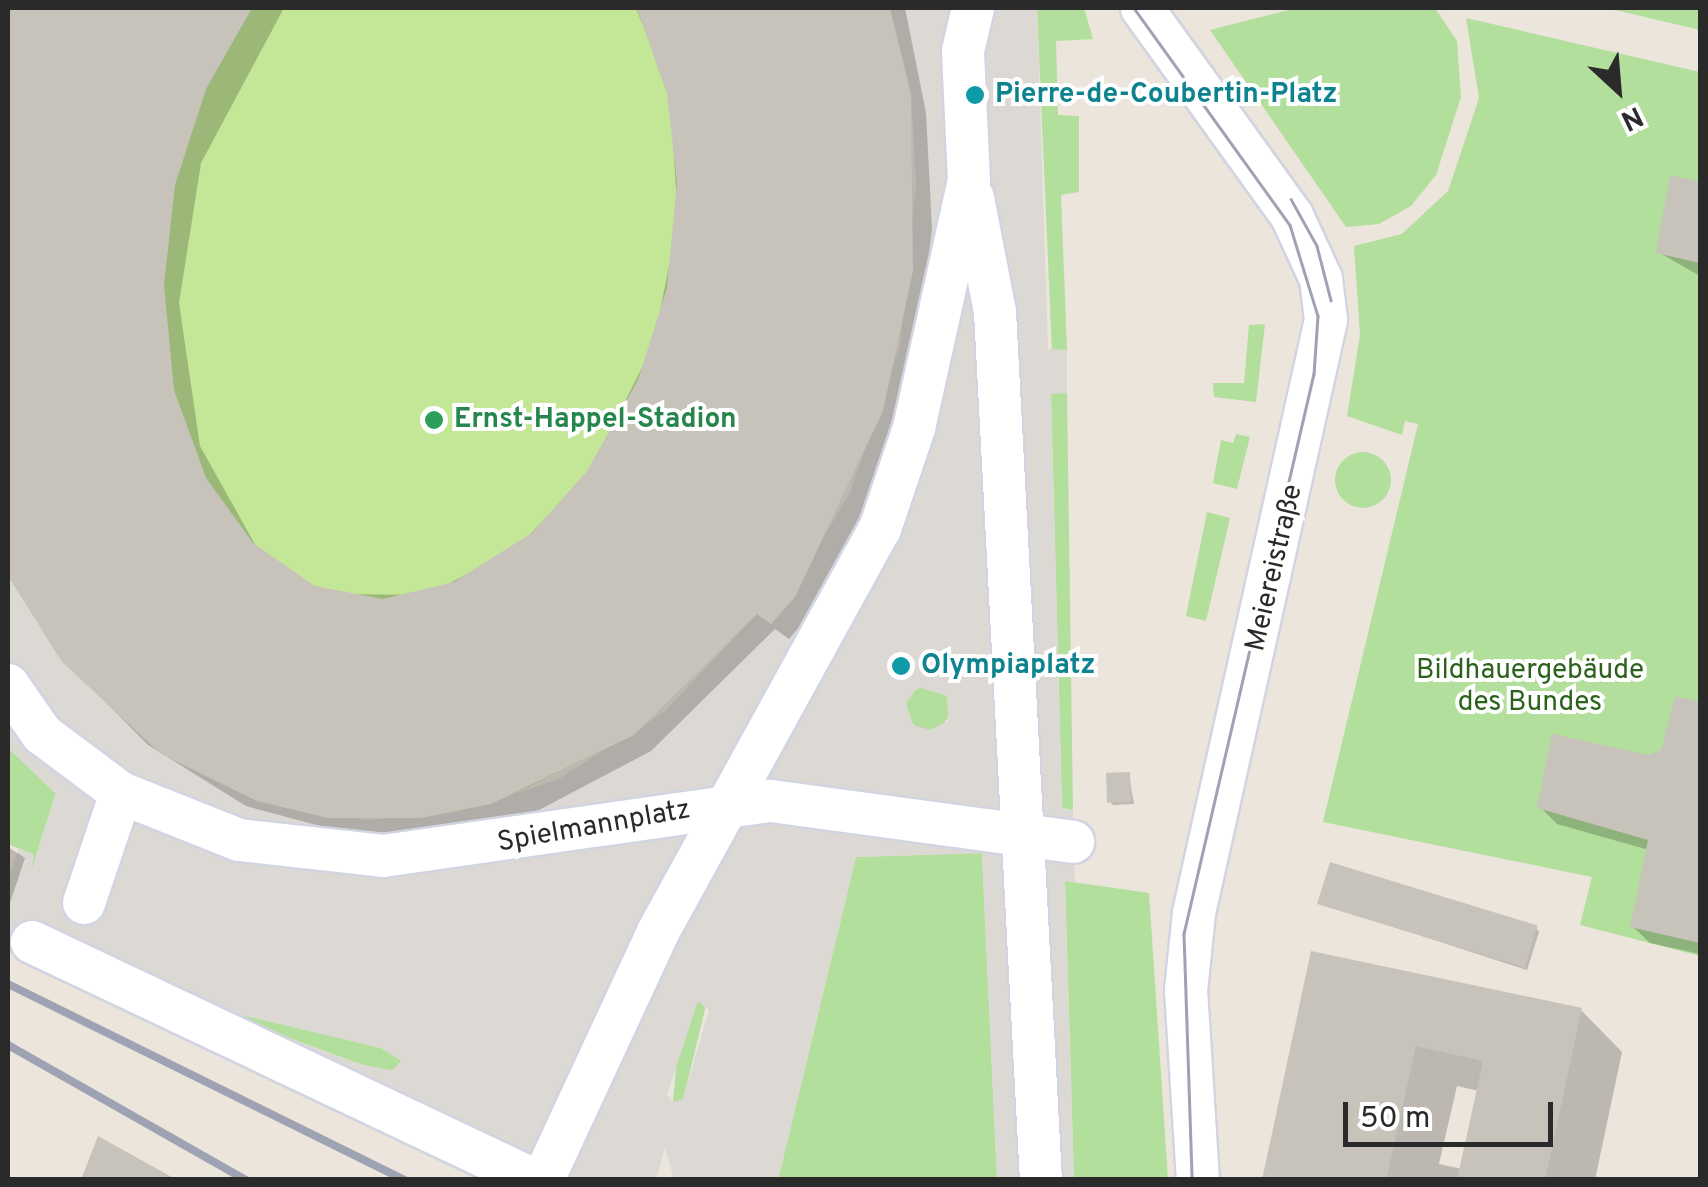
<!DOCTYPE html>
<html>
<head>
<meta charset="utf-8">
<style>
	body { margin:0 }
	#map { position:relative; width:1708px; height:1187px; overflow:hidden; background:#ebe5dc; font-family:Overpass,sans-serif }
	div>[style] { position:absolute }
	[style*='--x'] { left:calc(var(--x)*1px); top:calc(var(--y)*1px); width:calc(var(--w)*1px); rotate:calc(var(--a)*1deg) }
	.green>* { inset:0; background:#b2df9b }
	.round { border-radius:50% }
	.pitch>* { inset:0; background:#c4e697 }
	.plaza>* { inset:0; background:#dcd8d3 }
	.shadow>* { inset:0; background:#0003 }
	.building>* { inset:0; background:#c7c3bb; transform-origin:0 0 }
	.roads { filter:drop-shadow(2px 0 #d2d4e2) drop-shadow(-2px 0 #d2d4e2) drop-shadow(0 2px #d2d4e2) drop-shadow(0 -2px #d2d4e2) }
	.minor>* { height:42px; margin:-21px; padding:0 21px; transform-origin:21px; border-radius:21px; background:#fff }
	.tram>* { height:2.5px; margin:-1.25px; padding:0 1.25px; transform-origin:1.25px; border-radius:1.25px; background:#9fa2b3 }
	.rail>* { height:8px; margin:-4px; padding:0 4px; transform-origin:4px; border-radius:4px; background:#9fa2b3 }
	.dots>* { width:28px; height:28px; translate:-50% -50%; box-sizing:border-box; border:5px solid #fff; border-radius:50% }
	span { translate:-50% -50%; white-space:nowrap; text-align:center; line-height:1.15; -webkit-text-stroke:8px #fff; paint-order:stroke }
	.culture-label { font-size:28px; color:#0d838f; font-weight:700 }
	.left { translate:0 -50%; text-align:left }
	.leisure-label { font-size:28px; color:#27864d; font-weight:700 }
	.street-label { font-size:28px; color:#2a2a2a }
	.park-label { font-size:28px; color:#2b631d }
	.frame { position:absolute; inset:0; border:10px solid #2a2a2a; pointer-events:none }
	.north { position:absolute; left:1568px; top:40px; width:100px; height:100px; -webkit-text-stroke:8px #fff; paint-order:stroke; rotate:154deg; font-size:28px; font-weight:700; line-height:40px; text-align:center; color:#2a2a2a }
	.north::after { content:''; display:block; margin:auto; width:35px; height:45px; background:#2a2a2a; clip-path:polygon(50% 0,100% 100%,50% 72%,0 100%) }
	.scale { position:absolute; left:1343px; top:1102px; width:210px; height:45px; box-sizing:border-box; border:5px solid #2a2a2a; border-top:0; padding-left:12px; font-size:30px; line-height:35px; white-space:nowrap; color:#2a2a2a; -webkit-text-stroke:8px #fff; paint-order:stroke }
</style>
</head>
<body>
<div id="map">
	<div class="green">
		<i style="clip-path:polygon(1037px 8px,1084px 8px,1093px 39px,1056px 41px,1058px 115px,1079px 116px,1079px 192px,1061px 195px,1067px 350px,1052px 352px)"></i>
		<i style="clip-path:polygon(1297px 8px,1435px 8px,1457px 41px,1461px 97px,1436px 175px,1411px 206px,1379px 224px,1346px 227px,1210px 30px)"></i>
		<i style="clip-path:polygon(1607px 8px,1700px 8px,1700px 30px)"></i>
		<i style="clip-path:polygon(1466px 18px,1700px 72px,1700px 956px,1580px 925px,1592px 877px,1323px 822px,1418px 424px,1405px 421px,1402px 435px,1347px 416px,1360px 335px,1354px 246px,1402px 234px,1448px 191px,1479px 98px)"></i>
		<i style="clip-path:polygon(1265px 324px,1256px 402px,1214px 397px,1213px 383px,1244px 383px,1249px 325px)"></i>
		<i style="clip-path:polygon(1051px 393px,1067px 393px,1073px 810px,1062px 808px)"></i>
		<i style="clip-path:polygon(1236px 434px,1250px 437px,1237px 489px,1213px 483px,1221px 440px,1233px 443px)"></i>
		<i class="round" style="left:1335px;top:452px;width:56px;height:56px"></i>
		<i style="clip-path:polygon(1207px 512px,1230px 518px,1206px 621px,1186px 616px)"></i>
		<i class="round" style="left:906px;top:686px;width:44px;height:44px"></i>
		<i style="clip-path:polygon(8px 748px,56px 793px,29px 878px,34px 855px,8px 844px)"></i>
		<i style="clip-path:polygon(982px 853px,997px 1179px,778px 1180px,856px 857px)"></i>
		<i style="clip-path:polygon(1065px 881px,1149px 893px,1168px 1179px,1074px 1179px)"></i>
		<i style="clip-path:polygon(707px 1001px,683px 1100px,673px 1102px,677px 1057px,696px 1002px)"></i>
		<i style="clip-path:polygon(190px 1002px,381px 1048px,402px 1061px,392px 1071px,363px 1065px)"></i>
	</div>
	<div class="pitch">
		<i style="clip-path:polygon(8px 8px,890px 8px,911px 94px,913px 271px,883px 411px,795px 597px,771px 624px,757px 614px,634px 735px,491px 805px,421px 818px,328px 818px,257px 801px,161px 754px,62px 662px,8px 576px)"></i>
	</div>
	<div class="plaza">
		<i style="clip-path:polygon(evenodd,890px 8px,1037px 8px,1048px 349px,1067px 350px,1067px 393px,1051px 394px,1062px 808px,1073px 810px,1075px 882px,1065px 881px,1074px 1179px,997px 1179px,982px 853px,856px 857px,778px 1179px,674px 1179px,665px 1148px,656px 1179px,478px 1179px,8px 953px,8px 880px,19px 848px,34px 855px,29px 878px,56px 794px,8px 748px,8px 576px,62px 662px,161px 754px,257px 801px,366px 820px,454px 813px,557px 780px,664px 712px,757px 614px,772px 623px,850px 493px,900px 345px,916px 184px,911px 94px,890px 8px,918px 687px,947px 696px,948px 721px,930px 730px,913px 725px,906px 703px,918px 687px,890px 8px,698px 1001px,709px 1010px,683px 1099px,673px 1102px,667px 1095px,698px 1001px,890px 8px,190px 1003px,381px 1048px,402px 1061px,392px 1070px,363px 1065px,190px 1003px)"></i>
	</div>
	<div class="shadow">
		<i style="clip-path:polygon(8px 8px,284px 8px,201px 163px,179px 303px,200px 446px,257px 548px,286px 574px,330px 594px,427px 595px,518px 547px,589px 472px,653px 346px,678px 221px,670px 94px,636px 8px,905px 8px,926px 113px,932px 229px,916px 363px,878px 483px,811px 613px,789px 639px,775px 629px,651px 751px,539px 810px,439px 834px,346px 833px,246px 806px,148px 745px,64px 660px,8px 561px)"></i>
		<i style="clip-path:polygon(1672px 178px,1700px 183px,1700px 276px,1658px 252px)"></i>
		<i style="clip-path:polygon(1677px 699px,1700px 704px,1700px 954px,1650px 943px,1633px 927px,1649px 850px,1557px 824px,1540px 807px,1663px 751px)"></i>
		<i style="clip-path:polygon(1129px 775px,1134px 804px,1113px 805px,1110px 801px)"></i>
		<i style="clip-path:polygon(8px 847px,25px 858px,8px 909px)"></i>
		<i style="clip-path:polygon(1320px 903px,1536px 928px,1539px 932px,1527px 970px)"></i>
		<i style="clip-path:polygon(evenodd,1313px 954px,1581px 1010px,1622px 1052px,1595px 1180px,1264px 1180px,1313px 954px,1457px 1086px,1479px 1091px,1462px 1169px,1439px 1164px,1457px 1086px)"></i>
	</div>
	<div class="building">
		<i style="clip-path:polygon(8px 8px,252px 8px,206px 89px,175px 185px,164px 285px,174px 390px,206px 478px,253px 543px,315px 586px,383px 599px,454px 582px,532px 533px,587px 471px,638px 380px,667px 288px,677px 182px,667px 94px,637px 8px,890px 8px,911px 94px,913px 271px,883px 411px,795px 597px,771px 624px,757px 614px,634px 735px,491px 804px,421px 818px,328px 818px,257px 801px,161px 754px,62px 662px,8px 576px)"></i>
		<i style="clip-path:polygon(1670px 175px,1700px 182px,1700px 263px,1656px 253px)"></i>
		<i style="clip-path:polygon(1675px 696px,1700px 702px,1700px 943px,1630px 927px,1648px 840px,1537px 808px,1552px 734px,1649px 755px,1661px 750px)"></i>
		<i style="left:1130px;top:772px;width:30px;height:24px;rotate:88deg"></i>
		<i style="left:1330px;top:862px;width:217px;height:44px;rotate:17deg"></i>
		<i style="clip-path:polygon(1311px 951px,1582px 1008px,1545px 1180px,1457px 1180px,1483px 1061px,1416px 1046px,1386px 1180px,1262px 1180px)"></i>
		<i style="clip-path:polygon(98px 1136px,177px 1180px,81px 1180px)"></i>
	</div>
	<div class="roads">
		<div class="minor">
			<i style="--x:1142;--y:8;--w:256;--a:54.2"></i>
			<i style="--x:1292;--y:216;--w:69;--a:65.3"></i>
			<i style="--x:1321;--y:279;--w:41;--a:83"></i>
			<i style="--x:1326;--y:320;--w:608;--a:102.55"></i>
			<i style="--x:1194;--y:913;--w:77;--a:95.9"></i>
			<i style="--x:1186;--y:990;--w:190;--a:86.4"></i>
			<i style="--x:973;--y:198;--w:116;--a:79.1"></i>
			<i style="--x:995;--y:312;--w:869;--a:86.97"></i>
			<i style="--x:8;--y:685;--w:60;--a:55.2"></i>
			<i style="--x:42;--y:734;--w:99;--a:36.8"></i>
			<i style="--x:121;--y:793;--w:116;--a:108.6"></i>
			<i style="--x:121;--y:793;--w:127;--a:21.7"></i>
			<i style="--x:239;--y:840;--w:145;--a:6.3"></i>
			<i style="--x:383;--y:856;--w:392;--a:-8.1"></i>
			<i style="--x:771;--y:801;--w:305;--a:7.7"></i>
			<i style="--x:32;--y:942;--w:556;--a:25.37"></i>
			<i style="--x:543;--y:1180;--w:273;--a:-65.1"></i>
			<i style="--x:658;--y:932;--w:460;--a:-61.2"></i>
			<i style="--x:880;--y:529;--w:107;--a:-71.4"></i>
			<i style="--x:914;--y:428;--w:254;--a:-77.5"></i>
			<i style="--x:969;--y:180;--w:129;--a:-92.7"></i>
			<i style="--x:963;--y:51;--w:44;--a:-76.9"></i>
		</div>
	</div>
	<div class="tram">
		<i style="--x:1134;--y:8;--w:267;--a:54.3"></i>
		<i style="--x:1290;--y:225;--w:95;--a:72.9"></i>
		<i style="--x:1318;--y:316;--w:58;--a:93.9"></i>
		<i style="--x:1314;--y:374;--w:575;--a:103.07"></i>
		<i style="--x:1184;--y:934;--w:246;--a:88.1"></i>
		<i style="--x:1291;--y:199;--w:54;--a:61"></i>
		<i style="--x:1317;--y:246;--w:56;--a:75.5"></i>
	</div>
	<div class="rail">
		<i style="--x:8;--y:984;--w:442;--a:26.3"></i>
		<i style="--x:8;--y:1045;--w:274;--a:29.6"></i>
	</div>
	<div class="dots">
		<i style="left:975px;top:95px;background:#0f9aa8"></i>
		<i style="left:434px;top:420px;background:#2e9e5b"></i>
		<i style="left:901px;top:666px;background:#0f9aa8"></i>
	</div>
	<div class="culture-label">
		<span class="left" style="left:995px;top:95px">Pierre-de-Coubertin-Platz</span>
		<span class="left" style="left:921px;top:666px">Olympiaplatz</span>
	</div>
	<div class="leisure-label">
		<span class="left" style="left:454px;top:420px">Ernst-Happel-Stadion</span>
	</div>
	<div class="street-label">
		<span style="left:1275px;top:568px;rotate:-77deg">Meiereistraße</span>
		<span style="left:594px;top:827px;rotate:-10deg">Spielmannplatz</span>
	</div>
	<div class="park-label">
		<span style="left:1530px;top:687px">Bildhauergebäude<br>des Bundes</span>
	</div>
	<div class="frame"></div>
	<div class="north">N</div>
	<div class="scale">50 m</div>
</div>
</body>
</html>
